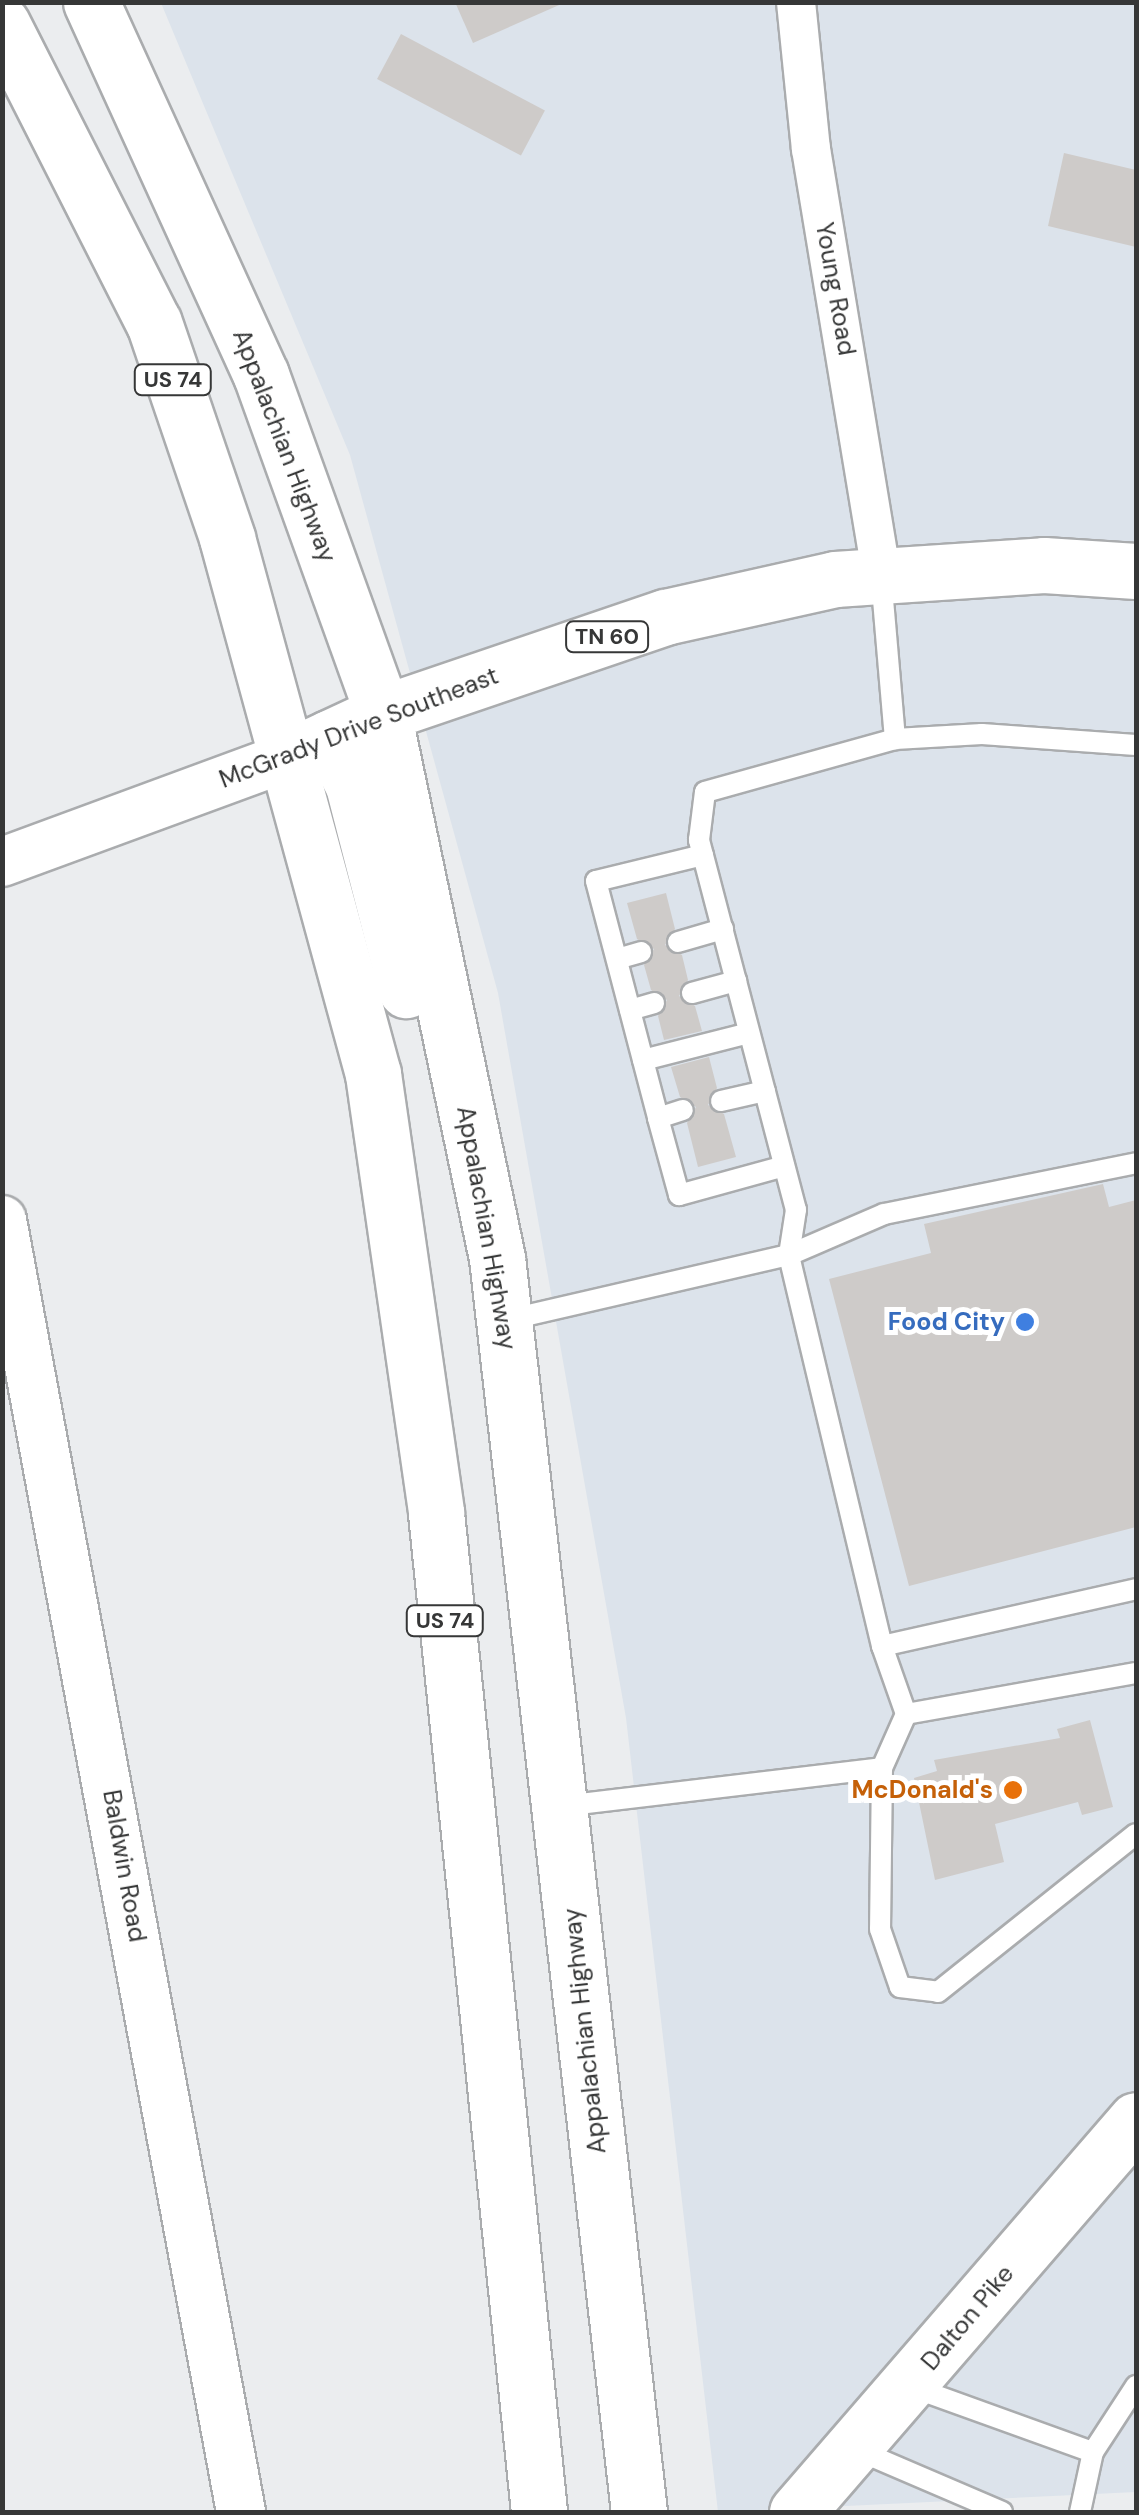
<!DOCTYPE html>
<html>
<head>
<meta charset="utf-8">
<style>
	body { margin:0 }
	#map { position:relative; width:1139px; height:2515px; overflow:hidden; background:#ebedef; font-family:"DM Sans",sans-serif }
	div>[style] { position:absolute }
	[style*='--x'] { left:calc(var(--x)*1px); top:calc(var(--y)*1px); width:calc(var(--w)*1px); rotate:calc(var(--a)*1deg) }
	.built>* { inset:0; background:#dce3eb }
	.building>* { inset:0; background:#cecbc9; transform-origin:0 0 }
	.roads { filter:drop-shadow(2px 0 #aaacae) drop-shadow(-2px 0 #aaacae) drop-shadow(0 2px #aaacae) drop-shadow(0 -2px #aaacae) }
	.service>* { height:20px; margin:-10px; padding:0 10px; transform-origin:10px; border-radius:10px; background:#fff }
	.minor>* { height:38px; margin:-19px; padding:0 19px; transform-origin:19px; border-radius:19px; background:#fff }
	.tertiary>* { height:48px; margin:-24px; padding:0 24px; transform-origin:24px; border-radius:24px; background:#fff }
	.secondary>* { height:55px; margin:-27.5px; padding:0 27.5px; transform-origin:27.5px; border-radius:27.5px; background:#fff }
	.primary>* { height:55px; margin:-27.5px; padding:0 27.5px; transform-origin:27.5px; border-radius:27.5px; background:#fff }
	.trunk>* { height:55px; margin:-27.5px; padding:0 27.5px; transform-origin:27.5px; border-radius:27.5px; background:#fff }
	.dots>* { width:28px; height:28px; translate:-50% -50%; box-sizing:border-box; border:5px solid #fff; border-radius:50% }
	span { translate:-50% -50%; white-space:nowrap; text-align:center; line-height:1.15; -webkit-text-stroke:10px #fff; paint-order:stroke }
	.shield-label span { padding:2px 8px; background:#fff; border:2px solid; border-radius:8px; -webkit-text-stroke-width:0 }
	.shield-label { font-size:22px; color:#363737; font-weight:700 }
	.street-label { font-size:25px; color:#363737 }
	.shop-label { font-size:25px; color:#366cbe; font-weight:700 }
	.right { translate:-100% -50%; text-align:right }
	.food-label { font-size:25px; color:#c56008; font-weight:700 }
	.frame { position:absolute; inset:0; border:5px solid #363737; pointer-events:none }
</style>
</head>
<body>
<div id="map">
	<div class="built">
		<i style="clip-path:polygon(161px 3px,1136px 3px,1136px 2492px,718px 2512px,626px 1718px,498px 993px,350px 455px)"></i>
	</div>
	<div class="building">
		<i style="clip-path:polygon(455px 2px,566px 2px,473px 43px)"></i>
		<i style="left:401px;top:34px;width:163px;height:51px;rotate:28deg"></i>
		<i style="clip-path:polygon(1064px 153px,1136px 170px,1136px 247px,1048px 226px)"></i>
		<i style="clip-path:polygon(666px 893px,675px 929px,665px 945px,682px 955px,688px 980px,679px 996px,695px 1006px,702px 1031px,664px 1040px,658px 1016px,667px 1000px,651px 990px,644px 965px,654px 949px,637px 939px,627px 903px)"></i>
		<i style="clip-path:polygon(709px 1057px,717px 1088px,708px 1105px,724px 1114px,736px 1157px,698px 1167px,687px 1123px,696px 1107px,680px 1097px,671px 1067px)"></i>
		<i style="clip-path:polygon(1103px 1184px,1109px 1207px,1136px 1200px,1136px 1527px,909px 1586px,829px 1279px,931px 1253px,924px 1224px)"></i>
		<i style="clip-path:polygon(1090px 1720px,1113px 1807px,1082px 1815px,1078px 1802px,995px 1824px,1004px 1862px,935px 1880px,914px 1778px,937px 1771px,934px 1760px,1060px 1738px,1057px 1729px)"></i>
	</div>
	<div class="roads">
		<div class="service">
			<i style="--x:881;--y:576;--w:164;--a:85.1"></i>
			<i style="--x:703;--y:855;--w:110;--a:166.3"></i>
			<i style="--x:596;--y:881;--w:245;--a:75.3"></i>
			<i style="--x:658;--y:1118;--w:80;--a:74.7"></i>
			<i style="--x:679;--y:1195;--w:109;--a:-15.4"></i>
			<i style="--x:678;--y:942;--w:47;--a:-16.1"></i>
			<i style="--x:617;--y:959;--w:25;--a:-16"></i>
			<i style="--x:692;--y:993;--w:46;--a:-15.3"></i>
			<i style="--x:630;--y:1010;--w:25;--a:-16"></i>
			<i style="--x:643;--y:1060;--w:109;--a:-14.3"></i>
			<i style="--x:721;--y:1101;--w:45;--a:-12.8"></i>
			<i style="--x:658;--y:1118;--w:26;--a:-18"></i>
			<i style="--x:507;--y:1320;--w:289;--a:-13"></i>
			<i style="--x:789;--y:1255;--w:103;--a:-23.3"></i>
			<i style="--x:884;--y:1214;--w:257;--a:-11.4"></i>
			<i style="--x:882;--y:1646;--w:260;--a:-12.6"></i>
			<i style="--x:906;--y:1714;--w:234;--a:-10.1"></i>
			<i style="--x:882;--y:1768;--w:161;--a:90.7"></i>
			<i style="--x:880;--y:1929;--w:61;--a:71"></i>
			<i style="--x:900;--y:1987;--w:38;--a:7"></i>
			<i style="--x:938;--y:1992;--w:253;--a:-38.6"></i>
			<i style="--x:563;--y:1806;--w:321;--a:-6.8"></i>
			<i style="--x:882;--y:1768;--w:59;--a:-66"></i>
			<i style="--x:906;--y:1714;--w:72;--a:-109.4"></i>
			<i style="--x:882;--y:1646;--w:402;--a:-103.4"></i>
			<i style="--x:789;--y:1255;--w:46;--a:-81.2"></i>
			<i style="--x:796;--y:1210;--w:383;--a:-104.7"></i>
			<i style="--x:699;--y:840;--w:48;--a:-82.9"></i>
			<i style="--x:705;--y:792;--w:197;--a:-15.6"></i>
			<i style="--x:895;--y:739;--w:87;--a:-3.3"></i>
			<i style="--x:982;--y:734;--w:154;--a:4.1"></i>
			<i style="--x:912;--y:2387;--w:192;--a:19.8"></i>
			<i style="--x:855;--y:2449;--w:160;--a:23.2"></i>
			<i style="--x:1080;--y:2512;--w:61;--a:-77.8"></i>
			<i style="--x:1093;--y:2452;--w:79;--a:-56.9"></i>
		</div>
		<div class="minor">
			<i style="--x:796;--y:2;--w:148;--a:84.2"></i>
			<i style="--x:811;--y:149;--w:431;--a:80.6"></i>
		</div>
		<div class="tertiary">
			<i style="--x:2;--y:862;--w:305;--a:-20.2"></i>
			<i style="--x:2;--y:1220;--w:1314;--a:79.52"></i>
		</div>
		<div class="secondary">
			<i style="--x:797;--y:2512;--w:518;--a:-49.15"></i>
		</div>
		<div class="primary">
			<i style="--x:288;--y:757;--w:105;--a:-24.9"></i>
			<i style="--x:383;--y:713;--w:298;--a:-18.8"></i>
			<i style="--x:665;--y:617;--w:174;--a:-12.6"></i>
			<i style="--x:835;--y:579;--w:209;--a:-3.8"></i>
			<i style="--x:1044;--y:565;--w:92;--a:3.7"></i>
		</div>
		<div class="trunk">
			<i style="--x:91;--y:2;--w:410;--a:65.5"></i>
			<i style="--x:261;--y:375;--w:359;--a:70.2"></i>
			<i style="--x:383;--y:713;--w:557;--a:78.19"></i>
			<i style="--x:497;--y:1258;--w:1262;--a:83.54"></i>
			<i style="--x:2;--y:24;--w:335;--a:63.1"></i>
			<i style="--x:154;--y:323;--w:227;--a:71.2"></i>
			<i style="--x:227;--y:538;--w:556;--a:74.76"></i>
			<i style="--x:373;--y:1074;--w:443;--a:81.8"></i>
			<i style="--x:436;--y:1513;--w:1004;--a:84.11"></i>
			<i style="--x:329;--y:738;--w:53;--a:62.9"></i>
			<i style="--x:353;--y:785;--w:212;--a:75.5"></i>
		</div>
	</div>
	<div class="dots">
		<i style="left:1025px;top:1322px;background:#3f7fe0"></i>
		<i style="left:1013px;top:1790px;background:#e8710a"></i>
	</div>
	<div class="shield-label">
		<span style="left:173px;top:380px">US 74</span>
		<span style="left:607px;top:637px">TN 60</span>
		<span style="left:445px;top:1621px">US 74</span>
	</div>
	<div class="street-label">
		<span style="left:835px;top:289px;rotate:80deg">Young Road</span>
		<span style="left:284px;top:446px;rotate:69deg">Appalachian Highway</span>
		<span style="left:359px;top:728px;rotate:-21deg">McGrady Drive Southeast</span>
		<span style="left:486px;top:1228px;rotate:80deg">Appalachian Highway</span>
		<span style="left:124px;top:1866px;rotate:80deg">Baldwin Road</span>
		<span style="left:585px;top:2031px;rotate:-96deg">Appalachian Highway</span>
		<span style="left:968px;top:2318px;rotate:-50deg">Dalton Pike</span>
	</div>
	<div class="shop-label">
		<span class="right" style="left:1005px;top:1322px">Food City</span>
	</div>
	<div class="food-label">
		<span class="right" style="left:993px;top:1790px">McDonald's</span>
	</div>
	<div class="frame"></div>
</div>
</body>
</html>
